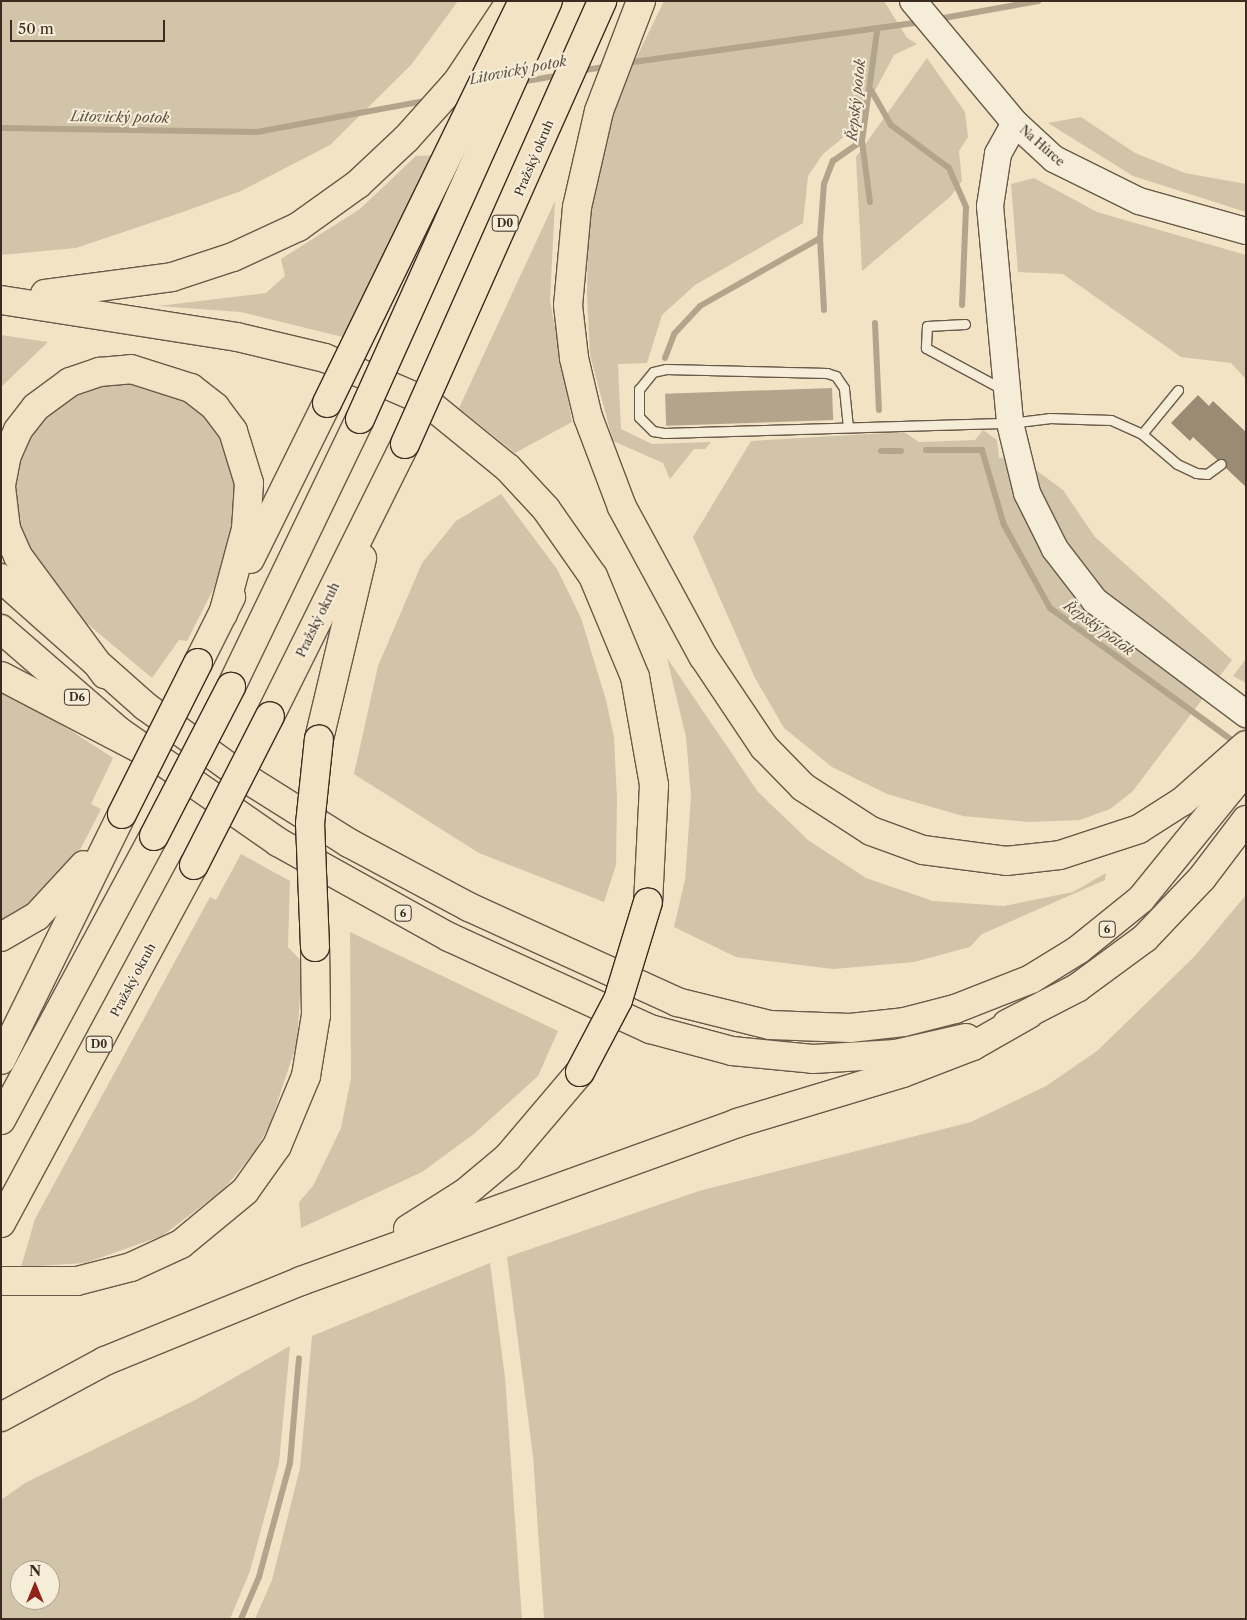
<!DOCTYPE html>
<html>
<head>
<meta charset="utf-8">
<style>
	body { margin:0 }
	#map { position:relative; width:1247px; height:1620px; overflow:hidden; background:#f1e3c4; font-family:"Libre Caslon Text",serif }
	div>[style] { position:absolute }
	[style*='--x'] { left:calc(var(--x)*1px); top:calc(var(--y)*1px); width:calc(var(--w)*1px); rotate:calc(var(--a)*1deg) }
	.green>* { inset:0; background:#d2c4a8 }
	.water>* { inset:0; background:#b3a48c; transform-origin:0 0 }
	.stream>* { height:6px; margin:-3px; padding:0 3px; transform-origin:3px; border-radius:3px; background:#b3a48c }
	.building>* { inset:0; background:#9a8b75 }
	.roads { filter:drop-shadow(1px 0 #685949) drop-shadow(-1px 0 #685949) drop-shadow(0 1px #685949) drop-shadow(0 -1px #685949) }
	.service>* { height:9px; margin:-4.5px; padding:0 4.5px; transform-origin:4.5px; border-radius:4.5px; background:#f6edd9 }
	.secondary>* { height:26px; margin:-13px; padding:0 13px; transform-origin:13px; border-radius:13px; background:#f6edd9 }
	.trunk>* { height:28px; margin:-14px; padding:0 14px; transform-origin:14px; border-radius:14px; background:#f1e3c4 }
	.motorway>* { height:28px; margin:-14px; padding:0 14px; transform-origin:14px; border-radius:14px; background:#f1e3c4 }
	.bridges { filter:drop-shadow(1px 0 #3b2b20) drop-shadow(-1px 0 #3b2b20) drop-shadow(0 1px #3b2b20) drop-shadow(0 -1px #3b2b20) }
	.motorway-bridge>* { height:28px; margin:-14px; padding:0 14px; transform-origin:14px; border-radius:14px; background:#f1e3c4 }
	span { translate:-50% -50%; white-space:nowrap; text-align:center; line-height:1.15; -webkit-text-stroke:4px #f6edd9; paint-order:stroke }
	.shield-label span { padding:1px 4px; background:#f6edd9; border:1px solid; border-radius:4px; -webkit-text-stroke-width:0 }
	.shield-label { font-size:11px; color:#3b2b20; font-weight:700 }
	.street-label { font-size:12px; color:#3b2b20 }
	.water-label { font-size:14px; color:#5f4f40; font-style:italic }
	.frame { position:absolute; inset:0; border:2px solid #3b2b20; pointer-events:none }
	.north { position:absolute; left:10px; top:1560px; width:50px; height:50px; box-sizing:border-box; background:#f6edd9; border:1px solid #ab9f8f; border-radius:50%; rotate:0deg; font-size:14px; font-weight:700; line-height:20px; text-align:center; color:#3b2b20 }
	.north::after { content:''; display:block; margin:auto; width:18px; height:22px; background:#8f2418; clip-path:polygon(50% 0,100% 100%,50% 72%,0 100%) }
	.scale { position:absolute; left:10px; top:20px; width:155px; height:22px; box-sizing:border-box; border:2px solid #3b2b20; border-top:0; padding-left:6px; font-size:15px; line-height:18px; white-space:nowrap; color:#3b2b20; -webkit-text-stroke:4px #f6edd9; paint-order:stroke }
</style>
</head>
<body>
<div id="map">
	<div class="green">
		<i style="clip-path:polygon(1px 1px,458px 1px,411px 65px,330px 145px,241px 191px,180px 213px,76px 248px,1px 255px)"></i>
		<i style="clip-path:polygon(664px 1px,884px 1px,907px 38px,917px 44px,894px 55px,855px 128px,823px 154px,808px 176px,803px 223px,695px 285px,662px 315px,647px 363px,618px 364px,621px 429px,652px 444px,711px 442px,705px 449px,694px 449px,670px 479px,663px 463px,613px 441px,590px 355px,587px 297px,588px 230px,604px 139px,625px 81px)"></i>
		<i style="clip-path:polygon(927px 58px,965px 112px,968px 137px,959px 151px,962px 181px,950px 197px,862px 271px,856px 157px)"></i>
		<i style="clip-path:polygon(1081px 117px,1135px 153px,1185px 173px,1246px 184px,1246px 212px,1133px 176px,1048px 123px)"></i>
		<i style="clip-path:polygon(440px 155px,347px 338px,241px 312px,158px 306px,266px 293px,285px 276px,281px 259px,360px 209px,416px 156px)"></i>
		<i style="clip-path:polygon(1034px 178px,1097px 212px,1246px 255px,1246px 379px,1231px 363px,1181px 357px,1063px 274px,1018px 272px,1011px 184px)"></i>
		<i style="clip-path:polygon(555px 201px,550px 300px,572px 422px,515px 453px,459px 408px)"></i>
		<i style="clip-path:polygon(1px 335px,48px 342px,1px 387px)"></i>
		<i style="clip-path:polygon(147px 381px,203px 409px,236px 460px,238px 512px,219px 578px,187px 641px,179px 640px,152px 678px,71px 610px,22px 541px,12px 490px,14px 469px,33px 426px,82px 386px)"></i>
		<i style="clip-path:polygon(983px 430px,997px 440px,999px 458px,1018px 457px,1063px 490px,1095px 537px,1232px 660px,1132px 792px,1110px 809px,1080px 820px,1029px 822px,963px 816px,887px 794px,832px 767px,784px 728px,755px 678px,693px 537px,751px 441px,904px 432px,919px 442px,975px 440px)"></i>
		<i style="clip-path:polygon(501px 494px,557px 569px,581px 618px,606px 700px,614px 737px,617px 799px,616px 865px,604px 902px,479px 853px,354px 774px,378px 666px,422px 563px,456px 521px)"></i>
		<i style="clip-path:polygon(667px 658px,758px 792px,808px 840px,866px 878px,933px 901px,1004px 906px,1073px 892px,1106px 873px,1105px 880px,982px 934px,970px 947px,914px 962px,833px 969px,736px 957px,674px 927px,685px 880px,691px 796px,686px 737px)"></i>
		<i style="clip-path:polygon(1246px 659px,1246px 683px,1233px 676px)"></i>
		<i style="clip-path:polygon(1px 685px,113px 758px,91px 804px,101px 809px,80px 850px,34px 905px,1px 925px)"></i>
		<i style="clip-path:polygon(241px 854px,290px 881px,288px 947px,302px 962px,297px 1043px,270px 1124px,256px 1150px,224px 1189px,162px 1236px,85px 1263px,21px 1267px,35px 1219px,210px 897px,216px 900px)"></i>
		<i style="clip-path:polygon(1246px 895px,1246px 1619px,544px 1619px,533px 1456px,507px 1257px,699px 1191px,971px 1122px,1046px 1086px,1097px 1051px,1195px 956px)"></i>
		<i style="clip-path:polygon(350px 932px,558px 1031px,538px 1076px,475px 1133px,422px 1172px,301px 1228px,299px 1202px,313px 1186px,341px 1128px,351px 1078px)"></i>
		<i style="clip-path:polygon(490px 1263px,505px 1377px,522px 1619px,255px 1619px,272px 1580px,300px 1468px,312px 1336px)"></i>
		<i style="clip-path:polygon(evenodd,290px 1346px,279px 1463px,250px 1571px,230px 1619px,1px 1619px,1px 1500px,25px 1483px,195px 1400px,290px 1346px,20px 1570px,50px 1570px,50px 1600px,20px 1600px,20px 1570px)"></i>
	</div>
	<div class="water">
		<i style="left:832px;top:388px;width:32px;height:167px;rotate:88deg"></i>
	</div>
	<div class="stream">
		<i style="--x:938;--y:19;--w:102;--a:-10.2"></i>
		<i style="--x:626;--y:63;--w:300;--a:-7.9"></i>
		<i style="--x:579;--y:71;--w:30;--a:-9"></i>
		<i style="--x:520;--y:82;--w:43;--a:-9.5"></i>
		<i style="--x:871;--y:90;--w:40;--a:60.3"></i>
		<i style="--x:891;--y:125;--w:72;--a:36.6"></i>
		<i style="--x:949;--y:168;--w:43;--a:66.4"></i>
		<i style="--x:966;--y:207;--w:98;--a:92.3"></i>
		<i style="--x:1;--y:128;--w:256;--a:0.9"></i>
		<i style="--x:257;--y:132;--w:175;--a:-10.5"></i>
		<i style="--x:870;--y:202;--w:62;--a:-97.5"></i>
		<i style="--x:862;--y:141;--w:111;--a:-82.2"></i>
		<i style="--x:820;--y:238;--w:72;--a:86.8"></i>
		<i style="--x:875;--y:323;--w:87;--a:87.4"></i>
		<i style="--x:665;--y:358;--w:26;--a:-69"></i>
		<i style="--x:674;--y:334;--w:38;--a:-47"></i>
		<i style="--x:700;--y:306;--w:138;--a:-29.5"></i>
		<i style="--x:820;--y:238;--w:54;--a:-85.8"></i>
		<i style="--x:824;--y:184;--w:25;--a:-69"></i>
		<i style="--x:833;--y:161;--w:35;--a:-35"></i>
		<i style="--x:926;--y:450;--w:56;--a:0"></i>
		<i style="--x:982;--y:450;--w:78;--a:73.7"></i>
		<i style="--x:1004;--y:525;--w:95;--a:61"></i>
		<i style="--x:1050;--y:608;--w:231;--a:36"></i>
		<i style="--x:881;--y:451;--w:20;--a:0"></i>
		<i style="--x:241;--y:1619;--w:46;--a:-66.8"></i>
		<i style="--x:259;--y:1577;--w:118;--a:-74.8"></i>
		<i style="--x:290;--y:1463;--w:105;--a:-85.1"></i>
	</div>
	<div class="building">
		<i style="clip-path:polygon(1198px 395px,1209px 406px,1213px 401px,1246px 432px,1246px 487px,1193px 437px,1190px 441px,1171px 423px)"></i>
	</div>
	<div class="roads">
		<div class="service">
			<i style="--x:965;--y:324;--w:38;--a:177"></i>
			<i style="--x:927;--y:326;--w:22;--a:93"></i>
			<i style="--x:926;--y:348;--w:89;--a:28.3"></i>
			<i style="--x:848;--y:427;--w:39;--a:-96"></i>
			<i style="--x:844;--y:388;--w:14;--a:-124"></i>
			<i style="--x:836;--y:376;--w:9;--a:-162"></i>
			<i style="--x:827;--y:373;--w:161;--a:-178.6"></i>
			<i style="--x:666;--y:369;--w:13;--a:167"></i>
			<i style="--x:653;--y:372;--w:22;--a:129"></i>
			<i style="--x:639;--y:389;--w:28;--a:90"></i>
			<i style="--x:639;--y:417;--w:20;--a:45"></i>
			<i style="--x:653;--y:431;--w:11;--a:10"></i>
			<i style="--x:664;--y:433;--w:346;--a:-1.7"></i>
			<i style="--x:1010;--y:423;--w:39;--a:-7"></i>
			<i style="--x:1049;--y:418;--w:62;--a:1.8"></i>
			<i style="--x:1111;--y:420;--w:34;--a:24"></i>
			<i style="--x:1142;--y:434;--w:46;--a:40.6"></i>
			<i style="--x:1177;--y:464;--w:21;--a:25"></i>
			<i style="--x:1196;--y:473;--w:11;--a:5"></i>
			<i style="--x:1207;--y:474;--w:17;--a:-36"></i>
			<i style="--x:1142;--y:434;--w:57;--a:-50.7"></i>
		</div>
		<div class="secondary">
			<i style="--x:913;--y:1;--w:159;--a:50.1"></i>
			<i style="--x:1015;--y:123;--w:53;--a:42.7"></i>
			<i style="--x:1054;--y:159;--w:95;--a:26.3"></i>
			<i style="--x:1139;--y:201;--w:111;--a:15.7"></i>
			<i style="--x:1015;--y:123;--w:35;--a:119"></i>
			<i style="--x:998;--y:154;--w:53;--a:98.7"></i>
			<i style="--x:990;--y:206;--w:218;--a:84.7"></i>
			<i style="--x:1010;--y:423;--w:72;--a:76.3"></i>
			<i style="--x:1027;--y:493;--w:63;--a:63.4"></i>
			<i style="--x:1055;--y:549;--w:66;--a:52.4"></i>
			<i style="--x:1095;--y:601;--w:189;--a:36.8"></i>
		</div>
		<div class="trunk">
			<i style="--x:1;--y:578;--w:193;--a:41.6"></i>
			<i style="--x:145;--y:706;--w:109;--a:36"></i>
			<i style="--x:233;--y:770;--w:137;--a:32.2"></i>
			<i style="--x:349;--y:843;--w:136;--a:28.1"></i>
			<i style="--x:469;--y:907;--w:229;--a:24.5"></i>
			<i style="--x:677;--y:1002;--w:96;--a:13.9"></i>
			<i style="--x:770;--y:1025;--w:80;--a:2.1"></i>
			<i style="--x:850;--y:1028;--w:54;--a:-6.3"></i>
			<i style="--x:904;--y:1022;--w:53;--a:-14.3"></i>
			<i style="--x:955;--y:1009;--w:82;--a:-21.5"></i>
			<i style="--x:1031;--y:979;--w:55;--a:-31.7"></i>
			<i style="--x:1078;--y:950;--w:81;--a:-39"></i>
			<i style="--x:1141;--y:899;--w:166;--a:-50.9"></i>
			<i style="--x:1;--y:629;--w:157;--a:40.9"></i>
			<i style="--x:120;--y:732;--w:193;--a:34.8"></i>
			<i style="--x:278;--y:842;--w:196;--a:29.1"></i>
			<i style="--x:449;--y:937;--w:221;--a:24.6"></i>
			<i style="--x:650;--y:1029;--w:85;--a:15"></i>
			<i style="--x:732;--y:1051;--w:81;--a:5.6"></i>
			<i style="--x:813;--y:1059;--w:83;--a:-3.4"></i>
			<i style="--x:896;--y:1054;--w:72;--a:-12.9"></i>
			<i style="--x:1007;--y:1024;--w:79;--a:-27.2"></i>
			<i style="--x:1077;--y:988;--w:84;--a:-36.3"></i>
			<i style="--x:1145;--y:938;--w:83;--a:-46.5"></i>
			<i style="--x:1202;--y:878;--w:73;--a:-52.8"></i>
		</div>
		<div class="motorway">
			<i style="--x:641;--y:1;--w:118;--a:110.9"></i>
			<i style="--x:599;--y:111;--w:98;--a:102.9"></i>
			<i style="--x:577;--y:207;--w:98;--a:95.2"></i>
			<i style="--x:568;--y:305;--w:53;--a:83.5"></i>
			<i style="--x:574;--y:358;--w:61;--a:76.7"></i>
			<i style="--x:588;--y:417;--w:96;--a:69.3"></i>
			<i style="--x:622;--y:507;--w:170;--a:61.5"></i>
			<i style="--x:703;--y:656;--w:110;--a:56.2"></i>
			<i style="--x:764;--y:747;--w:56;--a:45.7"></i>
			<i style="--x:803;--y:787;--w:81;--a:32.9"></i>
			<i style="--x:871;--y:831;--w:55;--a:20.1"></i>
			<i style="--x:923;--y:850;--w:84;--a:7.5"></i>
			<i style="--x:1006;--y:861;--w:54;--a:-6.3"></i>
			<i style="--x:1060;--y:855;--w:83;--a:-18.2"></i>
			<i style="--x:1139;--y:829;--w:52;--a:-32.5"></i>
			<i style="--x:1183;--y:801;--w:84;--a:-41.6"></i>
			<i style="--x:45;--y:294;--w:128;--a:-7.6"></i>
			<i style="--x:172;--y:277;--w:64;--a:-18.2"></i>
			<i style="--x:233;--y:257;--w:72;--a:-24.8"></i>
			<i style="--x:298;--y:227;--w:74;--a:-35.6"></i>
			<i style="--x:358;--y:184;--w:66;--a:-43.2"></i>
			<i style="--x:406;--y:139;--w:76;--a:-48.2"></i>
			<i style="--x:457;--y:82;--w:97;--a:-56.3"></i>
			<i style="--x:1;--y:300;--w:239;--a:8.9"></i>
			<i style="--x:237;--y:337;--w:90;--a:13.4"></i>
			<i style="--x:325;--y:358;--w:111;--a:23.3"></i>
			<i style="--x:427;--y:402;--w:104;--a:39.2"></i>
			<i style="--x:508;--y:468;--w:56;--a:47.2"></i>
			<i style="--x:546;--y:509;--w:82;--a:55"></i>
			<i style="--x:593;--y:576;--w:109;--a:67.4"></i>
			<i style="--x:635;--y:677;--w:110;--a:80"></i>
			<i style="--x:654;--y:785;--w:117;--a:92.9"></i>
			<i style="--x:1;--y:485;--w:31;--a:-79"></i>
			<i style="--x:7;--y:455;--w:27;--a:-66"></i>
			<i style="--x:18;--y:430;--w:29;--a:-52"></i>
			<i style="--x:36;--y:407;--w:42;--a:-36.3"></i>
			<i style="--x:70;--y:382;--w:31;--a:-19"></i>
			<i style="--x:99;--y:372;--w:32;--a:-5"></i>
			<i style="--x:131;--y:369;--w:63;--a:17.6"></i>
			<i style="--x:191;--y:388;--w:31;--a:38"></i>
			<i style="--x:215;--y:407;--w:30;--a:53"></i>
			<i style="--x:233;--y:431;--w:54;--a:72.9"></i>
			<i style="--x:249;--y:483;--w:46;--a:93.7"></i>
			<i style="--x:246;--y:529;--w:88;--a:105.1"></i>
			<i style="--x:1;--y:487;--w:42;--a:83.2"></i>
			<i style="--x:6;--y:529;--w:30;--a:66"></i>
			<i style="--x:18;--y:556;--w:147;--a:53.6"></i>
			<i style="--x:250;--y:559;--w:174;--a:-63.7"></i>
			<i style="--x:198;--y:663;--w:74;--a:-63.4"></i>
			<i style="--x:1;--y:676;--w:177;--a:27.6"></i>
			<i style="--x:231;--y:687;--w:297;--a:-64.3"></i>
			<i style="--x:270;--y:716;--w:304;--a:-63.6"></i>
			<i style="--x:319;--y:739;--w:186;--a:-76.6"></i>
			<i style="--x:1;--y:937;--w:42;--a:-30.3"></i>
			<i style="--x:37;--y:916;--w:69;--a:-47.3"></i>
			<i style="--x:1;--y:1060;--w:274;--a:-63.8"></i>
			<i style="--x:1;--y:1120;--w:323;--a:-61.7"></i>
			<i style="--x:1;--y:1223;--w:407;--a:-61.7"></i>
			<i style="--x:408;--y:1229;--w:67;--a:-32.3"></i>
			<i style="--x:465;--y:1193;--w:56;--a:-39.9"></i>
			<i style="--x:508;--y:1157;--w:111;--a:-49.7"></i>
			<i style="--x:1;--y:1281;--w:76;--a:0"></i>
			<i style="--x:77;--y:1281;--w:56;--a:-14.5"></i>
			<i style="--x:131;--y:1267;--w:55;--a:-24.7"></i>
			<i style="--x:181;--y:1244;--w:83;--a:-39.6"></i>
			<i style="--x:245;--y:1191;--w:55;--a:-54.6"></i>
			<i style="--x:277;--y:1146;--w:76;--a:-67.5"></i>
			<i style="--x:306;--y:1076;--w:62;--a:-80.7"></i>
			<i style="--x:316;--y:1015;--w:68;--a:-90.8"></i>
			<i style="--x:1;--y:1417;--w:118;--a:-28.3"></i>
			<i style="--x:105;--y:1361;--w:212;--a:-22.2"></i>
			<i style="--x:301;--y:1281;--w:464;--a:-19.9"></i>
			<i style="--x:737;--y:1123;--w:173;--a:-16.8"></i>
			<i style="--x:903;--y:1073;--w:75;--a:-21.1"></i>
			<i style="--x:973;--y:1046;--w:64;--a:-29.7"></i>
		</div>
	</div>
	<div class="bridges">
		<div class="motorway-bridge">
			<i style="--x:327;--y:403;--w:447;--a:-64"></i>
			<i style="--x:360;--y:419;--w:458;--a:-65.8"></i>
			<i style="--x:405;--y:444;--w:485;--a:-66"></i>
			<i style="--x:122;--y:814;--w:169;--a:-63.3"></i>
			<i style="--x:154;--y:836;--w:168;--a:-62.7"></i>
			<i style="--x:194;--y:865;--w:167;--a:-63"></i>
			<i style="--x:315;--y:947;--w:123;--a:-92.3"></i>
			<i style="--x:310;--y:824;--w:85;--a:-84"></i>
			<i style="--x:580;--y:1072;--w:81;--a:-62.2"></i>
			<i style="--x:618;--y:1000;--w:102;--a:-73"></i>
		</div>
	</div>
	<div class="shield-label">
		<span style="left:505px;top:223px">D0</span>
		<span style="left:77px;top:697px">D6</span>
		<span style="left:403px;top:913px">6</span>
		<span style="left:1107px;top:929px">6</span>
		<span style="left:99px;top:1044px">D0</span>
	</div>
	<div class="street-label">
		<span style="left:1042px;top:146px;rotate:41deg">Na Hůrce</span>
		<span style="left:534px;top:158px;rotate:-67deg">Pražský okruh</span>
		<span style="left:318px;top:620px;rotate:-64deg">Pražský okruh</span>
		<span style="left:133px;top:980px;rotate:-62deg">Pražský okruh</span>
	</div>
	<div class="water-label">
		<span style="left:518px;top:70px;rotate:-11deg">Litovický potok</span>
		<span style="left:856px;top:100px;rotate:-84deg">Řepský potok</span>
		<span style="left:120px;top:117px;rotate:1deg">Litovický potok</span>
		<span style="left:1099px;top:628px;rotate:36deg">Řepský potok</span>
	</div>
	<div class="frame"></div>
	<div class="north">N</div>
	<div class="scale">50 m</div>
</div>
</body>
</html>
